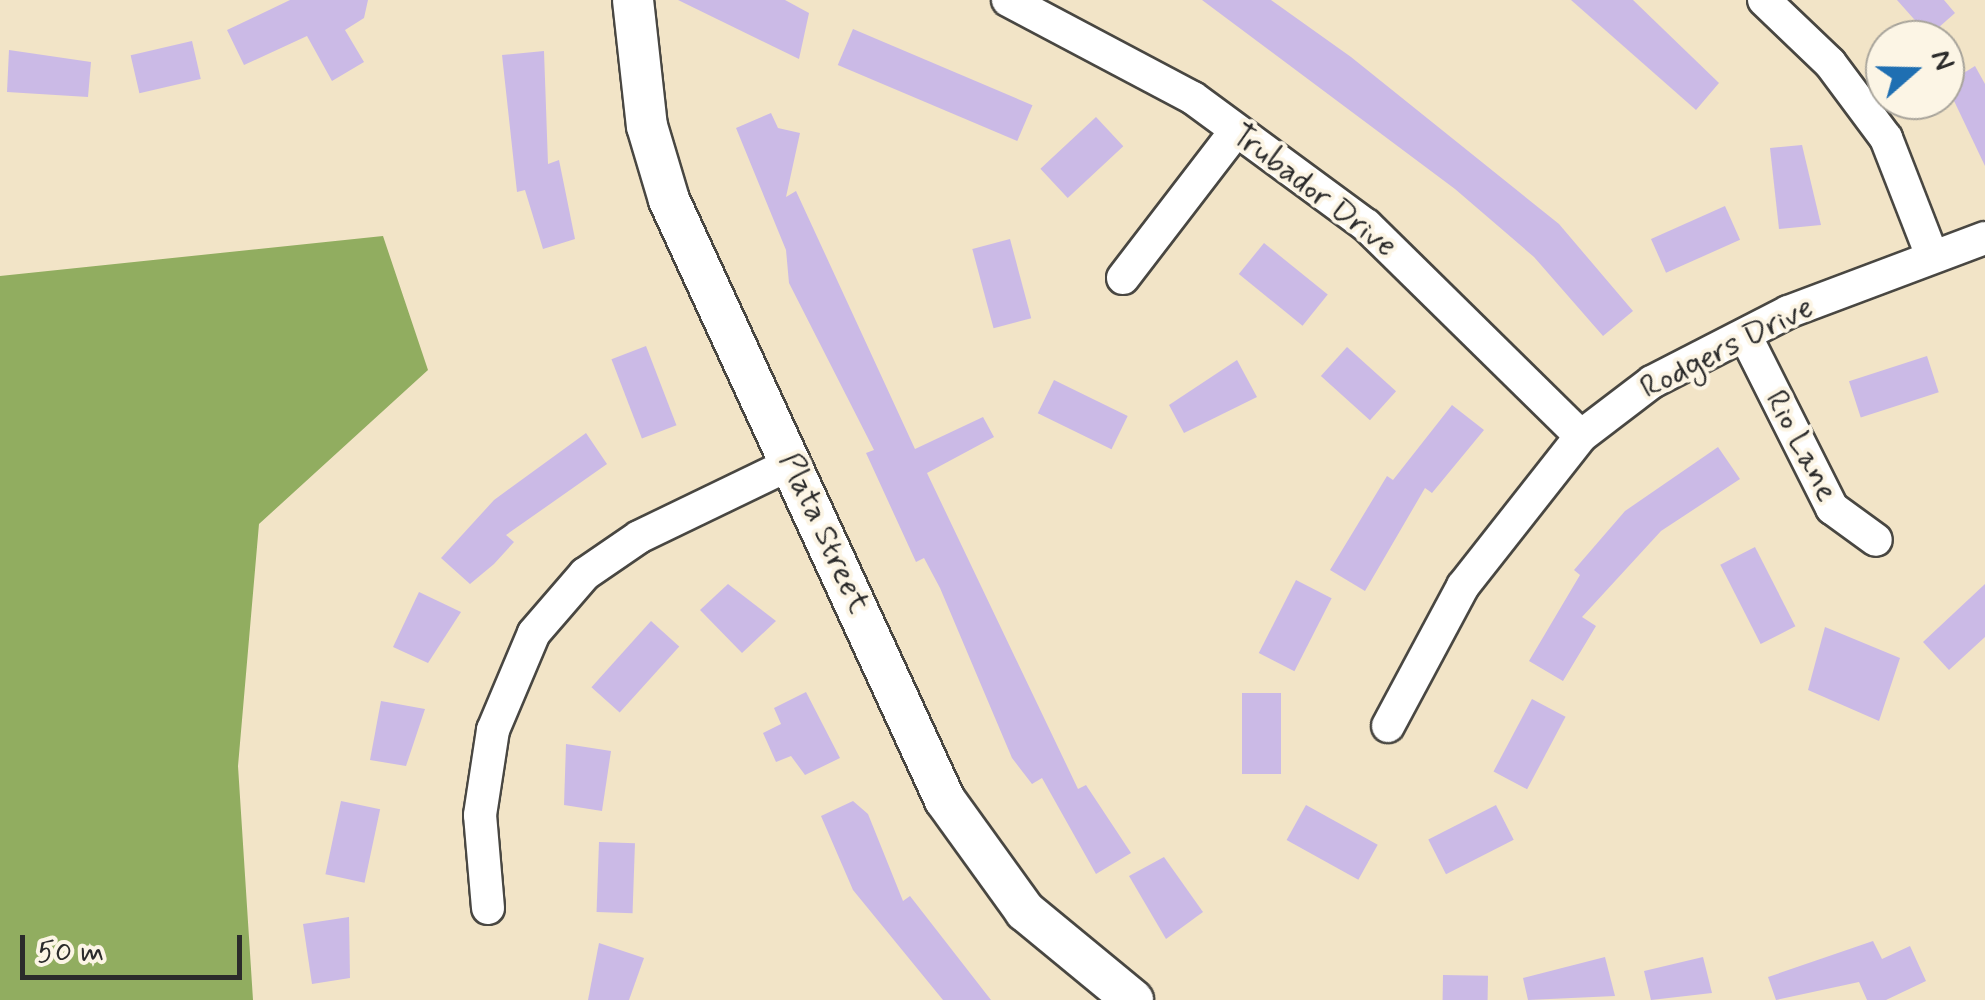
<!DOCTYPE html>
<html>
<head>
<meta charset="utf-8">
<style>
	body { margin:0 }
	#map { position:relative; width:1985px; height:1000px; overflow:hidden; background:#f2e4c7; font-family:Mynerve,sans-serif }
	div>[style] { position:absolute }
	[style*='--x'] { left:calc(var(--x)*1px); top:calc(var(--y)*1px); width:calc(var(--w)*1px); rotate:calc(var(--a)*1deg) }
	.forest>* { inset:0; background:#91ad60 }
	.building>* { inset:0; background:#cbbae6; transform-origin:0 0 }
	.roads { filter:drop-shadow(2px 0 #494742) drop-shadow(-2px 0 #494742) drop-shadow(0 2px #494742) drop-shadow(0 -2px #494742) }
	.minor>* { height:32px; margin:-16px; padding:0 16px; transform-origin:16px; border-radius:16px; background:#fff }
	.tertiary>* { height:40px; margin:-20px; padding:0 20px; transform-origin:20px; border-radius:20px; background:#fff }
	span { translate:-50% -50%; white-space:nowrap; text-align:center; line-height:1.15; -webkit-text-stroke:8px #fcf5e5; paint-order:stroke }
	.street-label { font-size:32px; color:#2b2b2b }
	.north { position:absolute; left:1865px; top:20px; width:100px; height:100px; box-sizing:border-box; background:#fcf5e5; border:2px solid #a8a49b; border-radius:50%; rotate:70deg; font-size:28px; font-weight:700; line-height:40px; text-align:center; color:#2b2b2b }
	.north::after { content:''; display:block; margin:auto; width:35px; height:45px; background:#1f6fb2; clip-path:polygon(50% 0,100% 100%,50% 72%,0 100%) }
	.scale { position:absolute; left:20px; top:935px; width:222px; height:45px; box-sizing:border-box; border:5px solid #2b2b2b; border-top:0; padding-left:12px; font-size:30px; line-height:35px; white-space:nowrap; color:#2b2b2b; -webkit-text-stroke:8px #fcf5e5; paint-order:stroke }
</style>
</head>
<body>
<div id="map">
	<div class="forest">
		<i style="clip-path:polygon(383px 236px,428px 370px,259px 524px,238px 766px,253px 1000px,0 1000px,0 276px)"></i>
	</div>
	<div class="building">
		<i style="clip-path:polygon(290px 0,368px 0,364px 18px,345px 30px,364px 62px,332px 81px,307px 36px,244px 65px,227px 30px)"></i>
		<i style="clip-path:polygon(678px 0,785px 0,809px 13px,799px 59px)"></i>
		<i style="clip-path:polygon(1202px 0,1271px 0,1351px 57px,1559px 224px,1633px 311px,1603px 336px,1534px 257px,1455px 189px)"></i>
		<i style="clip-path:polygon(1571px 0,1633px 0,1719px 83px,1696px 110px)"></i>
		<i style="clip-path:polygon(1897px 0,1944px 0,1955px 13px,1929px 36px)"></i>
		<i style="left:853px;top:29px;width:195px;height:39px;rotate:23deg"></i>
		<i style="left:192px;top:41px;width:39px;height:63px;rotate:77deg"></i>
		<i style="clip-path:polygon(9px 50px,91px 62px,88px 97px,7px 92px)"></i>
		<i style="clip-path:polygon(544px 51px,548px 164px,559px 160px,575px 239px,543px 249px,525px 190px,517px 192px,502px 55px)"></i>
		<i style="clip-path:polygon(1975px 66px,1985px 84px,1985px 166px,1946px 84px)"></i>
		<i style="clip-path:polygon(771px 113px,778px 128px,800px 133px,786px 197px,796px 191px,915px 449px,983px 417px,994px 437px,927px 473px,1078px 789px,1086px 785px,1131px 853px,1096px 874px,1042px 778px,1032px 784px,1012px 758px,940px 588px,924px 558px,916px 562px,866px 453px,874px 450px,789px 283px,786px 250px,736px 128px)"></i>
		<i style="left:1096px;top:117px;width:40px;height:76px;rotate:47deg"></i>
		<i style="clip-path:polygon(1802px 145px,1821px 225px,1779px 229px,1770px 148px)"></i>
		<i style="left:1725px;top:206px;width:37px;height:81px;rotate:66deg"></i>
		<i style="left:1010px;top:239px;width:82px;height:39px;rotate:75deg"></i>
		<i style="left:1264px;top:243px;width:82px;height:40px;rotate:39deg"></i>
		<i style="left:646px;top:346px;width:85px;height:37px;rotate:69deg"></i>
		<i style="left:1347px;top:347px;width:66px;height:39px;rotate:42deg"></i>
		<i style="left:1927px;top:356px;width:38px;height:82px;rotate:72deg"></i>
		<i style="clip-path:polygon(1237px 360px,1257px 397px,1184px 433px,1169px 405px)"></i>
		<i style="left:1054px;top:380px;width:82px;height:37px;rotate:26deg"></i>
		<i style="clip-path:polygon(1452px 405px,1484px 430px,1432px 493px,1425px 488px,1365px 591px,1330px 570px,1387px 476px,1393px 480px)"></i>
		<i style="clip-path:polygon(586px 433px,607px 464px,506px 535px,514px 542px,494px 564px,470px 584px,441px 558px,494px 500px)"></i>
		<i style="clip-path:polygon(1718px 447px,1740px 479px,1661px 531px,1582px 617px,1596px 626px,1563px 681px,1529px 661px,1580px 575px,1574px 570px,1625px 511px)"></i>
		<i style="left:1755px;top:547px;width:89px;height:39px;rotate:63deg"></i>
		<i style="left:1296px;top:580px;width:40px;height:82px;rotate:27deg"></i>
		<i style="clip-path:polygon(728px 584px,776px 621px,742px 653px,700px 610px)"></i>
		<i style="clip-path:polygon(1985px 584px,1985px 637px,1949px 670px,1923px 642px)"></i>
		<i style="clip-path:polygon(419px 592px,461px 612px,428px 663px,393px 647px)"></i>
		<i style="left:651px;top:621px;width:38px;height:89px;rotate:42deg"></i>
		<i style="clip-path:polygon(1825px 627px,1900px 658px,1879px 721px,1808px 690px)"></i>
		<i style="clip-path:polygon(806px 692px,840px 758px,805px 775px,791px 756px,776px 762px,763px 733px,781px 724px,774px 708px)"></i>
		<i style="left:1242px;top:693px;width:39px;height:81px"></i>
		<i style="left:1532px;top:699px;width:38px;height:82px;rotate:28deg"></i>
		<i style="clip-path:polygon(381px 701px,425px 709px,406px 766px,370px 760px)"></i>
		<i style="clip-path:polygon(566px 744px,611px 751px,602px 811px,564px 805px)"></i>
		<i style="left:341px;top:801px;width:40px;height:75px;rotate:12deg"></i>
		<i style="clip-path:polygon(853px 801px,868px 814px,903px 901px,910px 896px,991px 1000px,943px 1000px,853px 890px,821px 816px)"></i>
		<i style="left:1306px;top:805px;width:82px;height:40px;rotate:29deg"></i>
		<i style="left:1496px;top:805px;width:39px;height:76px;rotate:63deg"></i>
		<i style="left:599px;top:842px;width:36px;height:70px;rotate:2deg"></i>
		<i style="clip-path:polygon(1164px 857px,1203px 912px,1166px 939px,1129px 876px)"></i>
		<i style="clip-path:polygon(349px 917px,350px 978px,312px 984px,303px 924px)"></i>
		<i style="clip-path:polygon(1873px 941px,1882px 959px,1910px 946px,1926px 981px,1886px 1000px,1867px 1000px,1859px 982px,1776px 1000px,1768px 977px)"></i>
		<i style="clip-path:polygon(599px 943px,644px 958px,629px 1000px,588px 1000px)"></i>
		<i style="clip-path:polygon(1605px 957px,1615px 996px,1528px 1000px,1523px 978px)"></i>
		<i style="clip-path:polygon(1703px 957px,1712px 993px,1651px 1000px,1644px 971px)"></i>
		<i style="left:1443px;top:975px;width:45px;height:25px;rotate:1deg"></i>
	</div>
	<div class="roads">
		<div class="minor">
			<i style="--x:1008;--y:0;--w:209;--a:27.9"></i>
			<i style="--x:1193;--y:98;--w:215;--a:36.3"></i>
			<i style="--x:1366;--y:225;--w:301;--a:44.5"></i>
			<i style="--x:1764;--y:0;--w:91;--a:43.7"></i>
			<i style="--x:1830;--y:63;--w:94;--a:53.3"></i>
			<i style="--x:1886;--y:138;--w:127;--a:68.7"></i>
			<i style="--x:1123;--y:278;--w:184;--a:-52.5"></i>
			<i style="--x:1745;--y:335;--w:194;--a:63.3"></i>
			<i style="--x:1832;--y:508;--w:54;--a:36"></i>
			<i style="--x:1388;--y:726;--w:159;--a:-61.8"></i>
			<i style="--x:1463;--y:586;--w:191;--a:-51.8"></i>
			<i style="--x:1581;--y:436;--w:89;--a:-37.3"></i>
			<i style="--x:1652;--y:382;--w:153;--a:-27.2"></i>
			<i style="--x:1788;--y:312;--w:210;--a:-20.6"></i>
			<i style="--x:488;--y:908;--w:93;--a:-94.9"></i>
			<i style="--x:480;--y:815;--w:86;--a:-81.3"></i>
			<i style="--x:493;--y:730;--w:105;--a:-67.1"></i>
			<i style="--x:534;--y:633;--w:78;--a:-49.2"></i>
			<i style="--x:585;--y:574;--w:65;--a:-34.4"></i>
			<i style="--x:639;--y:537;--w:170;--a:-25.8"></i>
		</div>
		<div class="tertiary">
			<i style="--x:633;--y:0;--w:127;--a:83.7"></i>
			<i style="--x:647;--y:126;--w:77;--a:73.4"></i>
			<i style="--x:669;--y:200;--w:660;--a:65.3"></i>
			<i style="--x:945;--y:800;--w:137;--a:54.2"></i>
			<i style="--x:1025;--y:911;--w:140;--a:39.5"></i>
		</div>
	</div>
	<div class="street-label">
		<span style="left:1314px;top:191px;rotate:37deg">Trubador Drive</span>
		<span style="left:1727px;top:348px;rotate:-27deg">Rodgers Drive</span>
		<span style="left:1801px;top:446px;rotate:62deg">Rio Lane</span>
		<span style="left:824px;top:533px;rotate:65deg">Plata Street</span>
	</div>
	<div class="north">N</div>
	<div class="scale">50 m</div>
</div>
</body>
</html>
